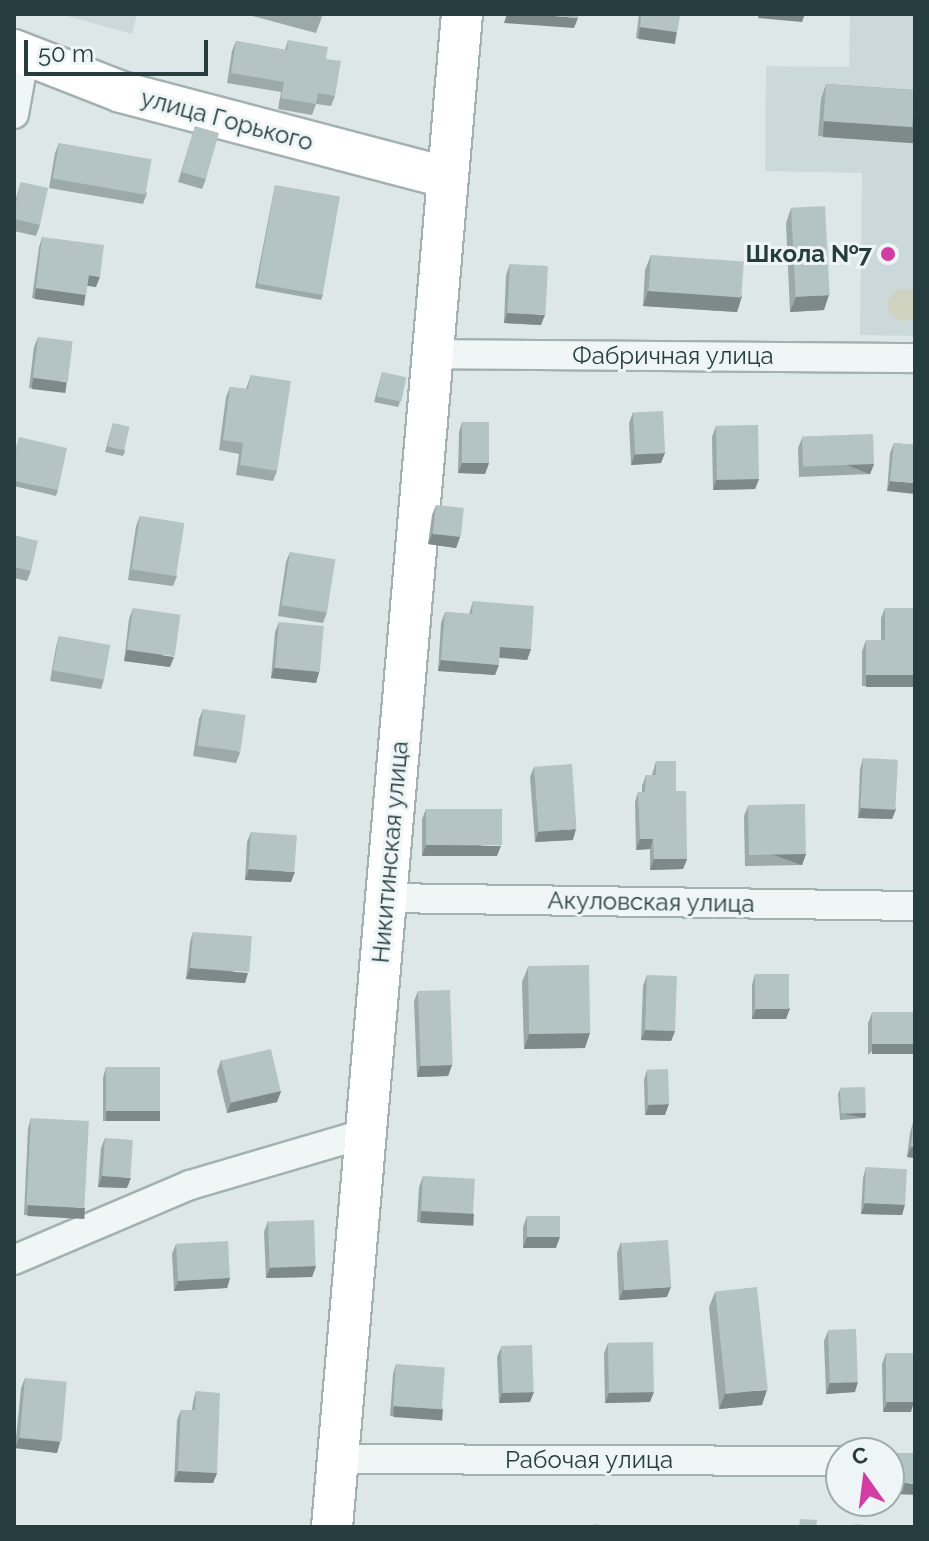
<!DOCTYPE html>
<html>
<head>
<meta charset="utf-8">
<style>
	body { margin:0 }
	#map { position:relative; width:929px; height:1541px; overflow:hidden; background:#dde7e8; font-family:Raleway,sans-serif }
	div>[style] { position:absolute }
	[style*='--x'] { left:calc(var(--x)*1px); top:calc(var(--y)*1px); width:calc(var(--w)*1px); rotate:calc(var(--a)*1deg) }
	.built>* { inset:0; background:#cbd9da }
	.green>* { inset:0; background:#ced2be }
	.round { border-radius:50% }
	.roads { filter:drop-shadow(2px 0 #a2b1b2) drop-shadow(-2px 0 #a2b1b2) drop-shadow(0 2px #a2b1b2) drop-shadow(0 -2px #a2b1b2) }
	.street>* { height:28px; margin:-14px; padding:0 14px; transform-origin:14px; border-radius:14px; background:#f0f6f6 }
	.secondary>* { height:40px; margin:-20px; padding:0 20px; transform-origin:20px; border-radius:20px; background:#fff }
	.wall>* { inset:0; background:#9ba9a9 }
	.shaded-wall>* { inset:0; background:#7e898a; transform-origin:0 0 }
	.building>* { inset:0; background:#b4c4c5; transform-origin:0 0 }
	.dots>* { width:22px; height:22px; translate:-50% -50%; box-sizing:border-box; border:4px solid #edf5f6; border-radius:50% }
	span { translate:-50% -50%; white-space:nowrap; text-align:center; line-height:1.15; -webkit-text-stroke:6px #edf5f6; paint-order:stroke }
	.street-label { font-size:24px; color:#263d40 }
	.poi-label { font-size:24px; color:#263d40; font-weight:700 }
	.right { translate:-100% -50%; text-align:right }
	.frame { position:absolute; inset:0; border:16px solid #263d40; pointer-events:none }
	.north { position:absolute; left:825px; top:1437px; width:80px; height:80px; box-sizing:border-box; background:#edf5f6; border:2px solid #9dabad; border-radius:50%; rotate:346deg; font-size:22px; font-weight:700; line-height:32px; text-align:center; color:#263d40 }
	.north::after { content:''; display:block; margin:auto; width:28px; height:36px; background:#d43ba5; clip-path:polygon(50% 0,100% 100%,50% 72%,0 100%) }
	.scale { position:absolute; left:24px; top:40px; width:184px; height:36px; box-sizing:border-box; border:4px solid #263d40; border-top:0; padding-left:10px; font-size:24px; line-height:28px; white-space:nowrap; color:#263d40; -webkit-text-stroke:6px #edf5f6; paint-order:stroke }
</style>
</head>
<body>
<div id="map">
	<div class="built">
		<i style="clip-path:polygon(60px 14px,137px 14px,132px 34px)"></i>
		<i style="clip-path:polygon(850px 14px,915px 14px,915px 336px,860px 335px,862px 173px,765px 171px,766px 66px,849px 67px)"></i>
	</div>
	<div class="green">
		<i class="round" style="left:888px;top:289px;width:32px;height:32px"></i>
	</div>
	<div class="roads">
		<div class="street">
			<i style="--x:14;--y:114;--w:62;--a:-79.8"></i>
			<i style="--x:432;--y:354;--w:483;--a:0.5"></i>
			<i style="--x:387;--y:898;--w:528;--a:0.87"></i>
			<i style="--x:14;--y:1260;--w:191;--a:-23.1"></i>
			<i style="--x:190;--y:1185;--w:180;--a:-16.4"></i>
			<i style="--x:338;--y:1459;--w:503;--a:0.23"></i>
		</div>
		<div class="secondary">
			<i style="--x:14;--y:50;--w:115;--a:21.4"></i>
			<i style="--x:121;--y:92;--w:334;--a:14.7"></i>
			<i style="--x:332;--y:1527;--w:1519;--a:-85.09"></i>
		</div>
	</div>
	<div class="wall">
		<i style="clip-path:polygon(245px 14px,323px 14px,316px 33px)"></i>
		<i style="clip-path:polygon(639px 14px,680px 14px,677px 32px,674px 43px,636px 38px)"></i>
		<i style="clip-path:polygon(288px 40px,326px 59px,335px 96px,331px 106px,316px 104px,312px 115px,278px 109px,281px 92px,227px 83px,232px 51px,236px 41px,285px 50px)"></i>
		<i style="clip-path:polygon(826px 84px,915px 90px,915px 142px,818px 136px,821px 99px)"></i>
		<i style="clip-path:polygon(195px 126px,206px 179px,202px 189px,178px 182px)"></i>
		<i style="clip-path:polygon(59px 143px,147px 193px,143px 204px,49px 188px,55px 153px)"></i>
		<i style="clip-path:polygon(21px 182px,40px 225px,36px 236px,14px 231px,14px 205px)"></i>
		<i style="clip-path:polygon(275px 185px,323px 295px,321px 300px,255px 288px)"></i>
		<i style="clip-path:polygon(791px 208px,824px 310px,790px 312px,786px 223px)"></i>
		<i style="clip-path:polygon(42px 237px,96px 287px,87px 286px,83px 305px,32px 298px,39px 247px)"></i>
		<i style="clip-path:polygon(651px 255px,742px 296px,737px 312px,643px 306px,645px 270px)"></i>
		<i style="clip-path:polygon(510px 264px,541px 325px,504px 323px,506px 275px)"></i>
		<i style="clip-path:polygon(38px 337px,64px 392px,29px 388px,34px 347px)"></i>
		<i style="clip-path:polygon(382px 372px,400px 402px,398px 407px,374px 402px)"></i>
		<i style="clip-path:polygon(251px 375px,277px 471px,273px 481px,236px 475px,239px 454px,219px 450px,226px 397px,230px 387px,246px 389px)"></i>
		<i style="clip-path:polygon(633px 412px,661px 463px,631px 465px,629px 423px)"></i>
		<i style="clip-path:polygon(462px 422px,489px 463px,485px 474px,458px 473px,459px 432px)"></i>
		<i style="clip-path:polygon(113px 423px,125px 451px,123px 456px,105px 452px)"></i>
		<i style="clip-path:polygon(716px 426px,759px 479px,755px 489px,713px 490px,712px 437px)"></i>
		<i style="clip-path:polygon(19px 437px,58px 490px,56px 496px,14px 486px,14px 456px)"></i>
		<i style="clip-path:polygon(802px 438px,874px 464px,870px 474px,799px 477px,798px 448px)"></i>
		<i style="clip-path:polygon(894px 443px,915px 445px,887px 491px,890px 453px)"></i>
		<i style="clip-path:polygon(436px 505px,460px 537px,456px 548px,428px 544px,432px 515px)"></i>
		<i style="clip-path:polygon(140px 516px,177px 576px,173px 586px,128px 580px,136px 526px)"></i>
		<i style="clip-path:polygon(14px 535px,31px 571px,27px 581px,14px 578px)"></i>
		<i style="clip-path:polygon(290px 552px,327px 612px,323px 623px,278px 616px,286px 562px)"></i>
		<i style="clip-path:polygon(473px 601px,531px 649px,527px 660px,499px 658px,495px 675px,438px 671px,441px 623px,445px 612px,469px 614px)"></i>
		<i style="clip-path:polygon(133px 608px,170px 667px,124px 661px,129px 619px)"></i>
		<i style="clip-path:polygon(885px 608px,915px 608px,915px 686px,862px 686px,862px 651px,866px 640px,881px 640px,881px 618px)"></i>
		<i style="clip-path:polygon(279px 622px,319px 672px,316px 683px,271px 678px,275px 632px)"></i>
		<i style="clip-path:polygon(59px 636px,104px 679px,101px 689px,50px 681px,56px 647px)"></i>
		<i style="clip-path:polygon(203px 709px,240px 753px,236px 763px,193px 756px,199px 719px)"></i>
		<i style="clip-path:polygon(863px 758px,896px 809px,892px 819px,858px 818px,860px 769px)"></i>
		<i style="clip-path:polygon(656px 761px,676px 791px,687px 859px,683px 869px,650px 870px,650px 849px,636px 850px,635px 802px,638px 792px,642px 792px,642px 786px,646px 775px,652px 775px)"></i>
		<i style="clip-path:polygon(534px 767px,573px 840px,535px 842px,530px 777px)"></i>
		<i style="clip-path:polygon(748px 806px,806px 854px,802px 865px,745px 866px,744px 816px)"></i>
		<i style="clip-path:polygon(426px 809px,497px 856px,422px 856px,422px 819px)"></i>
		<i style="clip-path:polygon(251px 832px,291px 882px,245px 880px,247px 842px)"></i>
		<i style="clip-path:polygon(193px 932px,245px 983px,186px 979px,190px 942px)"></i>
		<i style="clip-path:polygon(528px 967px,585px 1048px,524px 1049px,522px 982px)"></i>
		<i style="clip-path:polygon(755px 974px,790px 1008px,786px 1019px,752px 1019px,752px 985px)"></i>
		<i style="clip-path:polygon(647px 975px,675px 1031px,671px 1041px,641px 1040px,643px 986px)"></i>
		<i style="clip-path:polygon(418px 991px,452px 1065px,448px 1076px,417px 1077px,414px 1001px)"></i>
		<i style="clip-path:polygon(915px 1012px,868px 1055px,868px 1023px,872px 1013px)"></i>
		<i style="clip-path:polygon(221px 1060px,281px 1091px,277px 1102px,227px 1113px,217px 1071px)"></i>
		<i style="clip-path:polygon(106px 1067px,157px 1121px,103px 1121px,103px 1078px)"></i>
		<i style="clip-path:polygon(647px 1070px,665px 1115px,645px 1115px,644px 1080px)"></i>
		<i style="clip-path:polygon(840px 1089px,866px 1113px,865px 1118px,840px 1120px,838px 1094px)"></i>
		<i style="clip-path:polygon(31px 1118px,82px 1218px,24px 1215px,28px 1128px)"></i>
		<i style="clip-path:polygon(913px 1122px,915px 1123px,915px 1158px,907px 1157px,910px 1133px)"></i>
		<i style="clip-path:polygon(105px 1138px,127px 1188px,98px 1187px,101px 1148px)"></i>
		<i style="clip-path:polygon(866px 1167px,905px 1204px,902px 1215px,861px 1214px,863px 1178px)"></i>
		<i style="clip-path:polygon(423px 1176px,474px 1214px,470px 1225px,417px 1222px,419px 1187px)"></i>
		<i style="clip-path:polygon(527px 1216px,556px 1248px,523px 1248px,523px 1227px)"></i>
		<i style="clip-path:polygon(268px 1221px,316px 1266px,312px 1277px,266px 1278px,264px 1232px)"></i>
		<i style="clip-path:polygon(621px 1242px,667px 1297px,619px 1300px,617px 1253px)"></i>
		<i style="clip-path:polygon(176px 1244px,230px 1278px,227px 1288px,174px 1291px,172px 1254px)"></i>
		<i style="clip-path:polygon(715px 1292px,762px 1405px,719px 1409px,709px 1307px)"></i>
		<i style="clip-path:polygon(828px 1331px,855px 1392px,826px 1394px,824px 1341px)"></i>
		<i style="clip-path:polygon(608px 1343px,650px 1402px,605px 1403px,604px 1353px)"></i>
		<i style="clip-path:polygon(501px 1347px,530px 1402px,499px 1403px,497px 1357px)"></i>
		<i style="clip-path:polygon(886px 1353px,911px 1412px,883px 1412px,882px 1364px)"></i>
		<i style="clip-path:polygon(396px 1364px,443px 1409px,439px 1419px,390px 1416px,393px 1374px)"></i>
		<i style="clip-path:polygon(25px 1378px,60px 1442px,57px 1453px,15px 1448px,21px 1388px)"></i>
		<i style="clip-path:polygon(196px 1391px,217px 1473px,213px 1483px,174px 1482px,177px 1420px,181px 1410px,192px 1410px,193px 1402px)"></i>
		<i style="clip-path:polygon(891px 1453px,915px 1494px,889px 1494px,889px 1458px)"></i>
	</div>
	<div class="shaded-wall">
		<i style="clip-path:polygon(507px 14px,531px 14px,578px 18px,574px 28px,504px 23px)"></i>
		<i style="clip-path:polygon(759px 14px,805px 14px,802px 22px,758px 18px)"></i>
		<i style="left:640px;top:27px;width:37px;height:12px;rotate:8deg"></i>
		<i style="left:824px;top:121px;width:91px;height:16px;rotate:4deg"></i>
		<i style="clip-path:polygon(89px 275px,100px 277px,96px 287px,85px 285px)"></i>
		<i style="left:36px;top:288px;width:50px;height:11px;rotate:8deg"></i>
		<i style="clip-path:polygon(648px 291px,742px 296px,737px 312px,643px 306px)"></i>
		<i style="clip-path:polygon(829px 295px,824px 310px,790px 312px,796px 297px)"></i>
		<i style="clip-path:polygon(507px 313px,545px 315px,541px 325px,504px 323px)"></i>
		<i style="left:33px;top:378px;width:34px;height:11px;rotate:7deg"></i>
		<i style="clip-path:polygon(665px 453px,661px 463px,631px 465px,635px 454px)"></i>
		<i style="clip-path:polygon(462px 463px,489px 463px,485px 474px,458px 473px)"></i>
		<i style="left:874px;top:464px;width:11px;height:71px;rotate:112deg"></i>
		<i style="clip-path:polygon(759px 479px,755px 489px,713px 490px,716px 480px)"></i>
		<i style="clip-path:polygon(890px 481px,915px 483px,915px 494px,887px 491px)"></i>
		<i style="clip-path:polygon(432px 534px,460px 537px,456px 548px,428px 544px)"></i>
		<i style="clip-path:polygon(500px 647px,531px 649px,527px 660px,496px 657px)"></i>
		<i style="clip-path:polygon(127px 650px,174px 657px,170px 667px,124px 661px)"></i>
		<i style="clip-path:polygon(441px 660px,499px 665px,495px 675px,438px 671px)"></i>
		<i style="clip-path:polygon(274px 668px,319px 672px,316px 683px,271px 678px)"></i>
		<i style="left:866px;top:675px;width:49px;height:12px"></i>
		<i style="clip-path:polygon(861px 808px,896px 809px,892px 819px,858px 818px)"></i>
		<i style="clip-path:polygon(576px 829px,573px 840px,535px 842px,538px 832px)"></i>
		<i style="clip-path:polygon(640px 839px,653px 839px,650px 849px,636px 850px)"></i>
		<i style="clip-path:polygon(426px 845px,501px 846px,497px 856px,422px 856px)"></i>
		<i style="left:806px;top:854px;width:12px;height:57px;rotate:110deg"></i>
		<i style="clip-path:polygon(654px 859px,687px 859px,683px 869px,650px 870px)"></i>
		<i style="clip-path:polygon(249px 869px,295px 872px,291px 882px,245px 880px)"></i>
		<i style="clip-path:polygon(190px 968px,248px 973px,245px 983px,186px 979px)"></i>
		<i style="clip-path:polygon(790px 1008px,786px 1019px,752px 1019px,756px 1009px)"></i>
		<i style="clip-path:polygon(645px 1030px,675px 1031px,671px 1041px,641px 1040px)"></i>
		<i style="clip-path:polygon(590px 1033px,585px 1048px,524px 1049px,529px 1034px)"></i>
		<i style="left:915px;top:1044px;width:10px;height:43px;rotate:90deg"></i>
		<i style="clip-path:polygon(452px 1065px,448px 1076px,417px 1077px,420px 1066px)"></i>
		<i style="clip-path:polygon(281px 1091px,277px 1102px,227px 1113px,231px 1103px)"></i>
		<i style="clip-path:polygon(669px 1104px,665px 1115px,645px 1115px,649px 1105px)"></i>
		<i style="left:106px;top:1111px;width:54px;height:10px"></i>
		<i style="left:866px;top:1113px;width:5px;height:25px;rotate:101deg"></i>
		<i style="clip-path:polygon(911px 1147px,915px 1147px,915px 1158px,907px 1157px)"></i>
		<i style="clip-path:polygon(102px 1176px,131px 1178px,127px 1188px,98px 1187px)"></i>
		<i style="clip-path:polygon(865px 1203px,905px 1204px,902px 1215px,861px 1214px)"></i>
		<i style="left:28px;top:1205px;width:57px;height:11px;rotate:3deg"></i>
		<i style="left:421px;top:1211px;width:53px;height:12px;rotate:3deg"></i>
		<i style="clip-path:polygon(527px 1237px,560px 1237px,556px 1248px,523px 1248px)"></i>
		<i style="clip-path:polygon(316px 1266px,312px 1277px,266px 1278px,270px 1268px)"></i>
		<i style="clip-path:polygon(230px 1278px,227px 1288px,174px 1291px,178px 1281px)"></i>
		<i style="clip-path:polygon(671px 1287px,667px 1297px,619px 1300px,623px 1290px)"></i>
		<i style="clip-path:polygon(858px 1382px,855px 1392px,826px 1394px,830px 1383px)"></i>
		<i style="clip-path:polygon(767px 1390px,762px 1405px,719px 1409px,725px 1394px)"></i>
		<i style="clip-path:polygon(534px 1392px,530px 1402px,499px 1403px,502px 1393px)"></i>
		<i style="clip-path:polygon(654px 1392px,650px 1402px,605px 1403px,609px 1393px)"></i>
		<i style="clip-path:polygon(887px 1402px,914px 1402px,911px 1412px,883px 1412px)"></i>
		<i style="left:394px;top:1406px;width:49px;height:11px;rotate:4deg"></i>
		<i style="clip-path:polygon(19px 1438px,60px 1442px,57px 1453px,15px 1448px)"></i>
		<i style="clip-path:polygon(178px 1471px,217px 1473px,213px 1483px,174px 1482px)"></i>
		<i style="left:890px;top:1483px;width:25px;height:11px;rotate:2deg"></i>
	</div>
	<div class="building">
		<i style="clip-path:polygon(309px 14px,323px 14px,322px 17px)"></i>
		<i style="clip-path:polygon(531px 14px,578px 14px,578px 18px)"></i>
		<i style="clip-path:polygon(641px 14px,680px 14px,677px 32px,640px 27px)"></i>
		<i style="clip-path:polygon(288px 40px,328px 47px,326px 59px,341px 61px,335px 96px,318px 93px,316px 104px,281px 98px,284px 82px,231px 73px,236px 41px,287px 50px)"></i>
		<i style="left:826px;top:84px;width:89px;height:37px;rotate:4deg"></i>
		<i style="left:195px;top:126px;width:25px;height:48px;rotate:16deg"></i>
		<i style="left:59px;top:143px;width:94px;height:36px;rotate:10deg"></i>
		<i style="clip-path:polygon(21px 182px,48px 188px,40px 225px,14px 219px,14px 211px)"></i>
		<i style="left:275px;top:185px;width:66px;height:100px;rotate:10deg"></i>
		<i style="left:825px;top:206px;width:89px;height:34px;rotate:87deg"></i>
		<i style="clip-path:polygon(42px 237px,104px 245px,100px 277px,89px 275px,86px 295px,36px 288px)"></i>
		<i style="left:651px;top:255px;width:93px;height:36px;rotate:4deg"></i>
		<i style="left:510px;top:264px;width:38px;height:49px;rotate:3deg"></i>
		<i style="left:38px;top:337px;width:35px;height:41px;rotate:7deg"></i>
		<i style="left:382px;top:372px;width:25px;height:25px;rotate:12deg"></i>
		<i style="clip-path:polygon(251px 375px,291px 381px,277px 471px,240px 465px,243px 443px,223px 440px,230px 387px,248px 389px)"></i>
		<i style="left:663px;top:411px;width:42px;height:30px;rotate:87deg"></i>
		<i style="left:462px;top:422px;width:27px;height:41px"></i>
		<i style="left:113px;top:423px;width:17px;height:24px;rotate:13deg"></i>
		<i style="left:758px;top:425px;width:54px;height:42px;rotate:89deg"></i>
		<i style="left:873px;top:434px;width:30px;height:71px;rotate:88deg"></i>
		<i style="clip-path:polygon(19px 437px,67px 448px,58px 490px,14px 481px,14px 459px)"></i>
		<i style="clip-path:polygon(894px 443px,915px 445px,915px 483px,890px 481px)"></i>
		<i style="left:436px;top:505px;width:28px;height:29px;rotate:6deg"></i>
		<i style="left:140px;top:516px;width:45px;height:54px;rotate:9deg"></i>
		<i style="clip-path:polygon(14px 535px,38px 541px,31px 571px,14px 567px)"></i>
		<i style="left:290px;top:552px;width:46px;height:54px;rotate:9deg"></i>
		<i style="clip-path:polygon(473px 601px,534px 606px,531px 649px,500px 647px,499px 665px,441px 660px,445px 612px,472px 614px)"></i>
		<i style="left:133px;top:608px;width:48px;height:42px;rotate:8deg"></i>
		<i style="clip-path:polygon(885px 608px,915px 608px,915px 675px,866px 675px,866px 640px,885px 640px)"></i>
		<i style="left:279px;top:622px;width:45px;height:46px;rotate:5deg"></i>
		<i style="left:59px;top:636px;width:52px;height:35px;rotate:10deg"></i>
		<i style="left:203px;top:709px;width:43px;height:37px;rotate:8deg"></i>
		<i style="left:863px;top:758px;width:35px;height:50px;rotate:3deg"></i>
		<i style="clip-path:polygon(656px 761px,676px 761px,676px 791px,686px 791px,687px 859px,654px 859px,653px 839px,640px 839px,638px 792px,645px 792px,646px 775px,656px 775px)"></i>
		<i style="left:572px;top:764px;width:65px;height:38px;rotate:86deg"></i>
		<i style="left:805px;top:804px;width:50px;height:57px;rotate:89deg"></i>
		<i style="left:426px;top:809px;width:76px;height:36px"></i>
		<i style="left:251px;top:832px;width:46px;height:37px;rotate:4deg"></i>
		<i style="left:193px;top:932px;width:59px;height:36px;rotate:4deg"></i>
		<i style="left:589px;top:965px;width:68px;height:61px;rotate:89deg"></i>
		<i style="left:755px;top:974px;width:34px;height:35px"></i>
		<i style="left:647px;top:975px;width:30px;height:55px;rotate:2deg"></i>
		<i style="left:450px;top:990px;width:75px;height:32px;rotate:88deg"></i>
		<i style="left:915px;top:1012px;width:32px;height:43px;rotate:90deg"></i>
		<i style="left:271px;top:1049px;width:43px;height:51px;rotate:77deg"></i>
		<i style="left:106px;top:1067px;width:54px;height:44px"></i>
		<i style="left:668px;top:1069px;width:35px;height:21px;rotate:88deg"></i>
		<i style="left:865px;top:1087px;width:26px;height:25px;rotate:88deg"></i>
		<i style="left:31px;top:1118px;width:58px;height:87px;rotate:3deg"></i>
		<i style="clip-path:polygon(913px 1122px,915px 1123px,915px 1147px,911px 1147px)"></i>
		<i style="left:105px;top:1138px;width:28px;height:38px;rotate:4deg"></i>
		<i style="left:866px;top:1167px;width:41px;height:36px;rotate:3deg"></i>
		<i style="left:423px;top:1176px;width:52px;height:35px;rotate:3deg"></i>
		<i style="left:527px;top:1216px;width:33px;height:21px"></i>
		<i style="left:314px;top:1220px;width:46px;height:46px;rotate:88deg"></i>
		<i style="left:668px;top:1240px;width:47px;height:47px;rotate:86deg"></i>
		<i style="left:228px;top:1241px;width:37px;height:52px;rotate:87deg"></i>
		<i style="left:757px;top:1287px;width:103px;height:42px;rotate:84deg"></i>
		<i style="left:856px;top:1329px;width:53px;height:28px;rotate:88deg"></i>
		<i style="left:653px;top:1342px;width:50px;height:45px;rotate:89deg"></i>
		<i style="left:532px;top:1345px;width:47px;height:31px;rotate:88deg"></i>
		<i style="left:886px;top:1353px;width:28px;height:49px"></i>
		<i style="left:396px;top:1364px;width:49px;height:42px;rotate:4deg"></i>
		<i style="left:25px;top:1378px;width:42px;height:60px;rotate:5deg"></i>
		<i style="clip-path:polygon(196px 1391px,220px 1393px,217px 1473px,178px 1471px,181px 1410px,195px 1410px)"></i>
		<i style="left:891px;top:1453px;width:24px;height:30px"></i>
		<i style="clip-path:polygon(800px 1519px,817px 1520px,816px 1527px,799px 1527px)"></i>
		<i style="clip-path:polygon(594px 1524px,617px 1527px,593px 1527px)"></i>
		<i style="clip-path:polygon(855px 1524px,889px 1527px,855px 1527px)"></i>
	</div>
	<div class="dots">
		<i style="left:888px;top:254px;background:#d43ba5"></i>
	</div>
	<div class="street-label">
		<span style="left:227px;top:120px;rotate:15deg">улица Горького</span>
		<span style="left:673px;top:356px">Фабричная улица</span>
		<span style="left:390px;top:852px;rotate:-85deg">Никитинская улица</span>
		<span style="left:651px;top:902px;rotate:1deg">Акуловская улица</span>
		<span style="left:589px;top:1460px">Рабочая улица</span>
	</div>
	<div class="poi-label">
		<span class="right" style="left:872px;top:254px">Школа №7</span>
	</div>
	<div class="frame"></div>
	<div class="north">С</div>
	<div class="scale">50 m</div>
</div>
</body>
</html>
